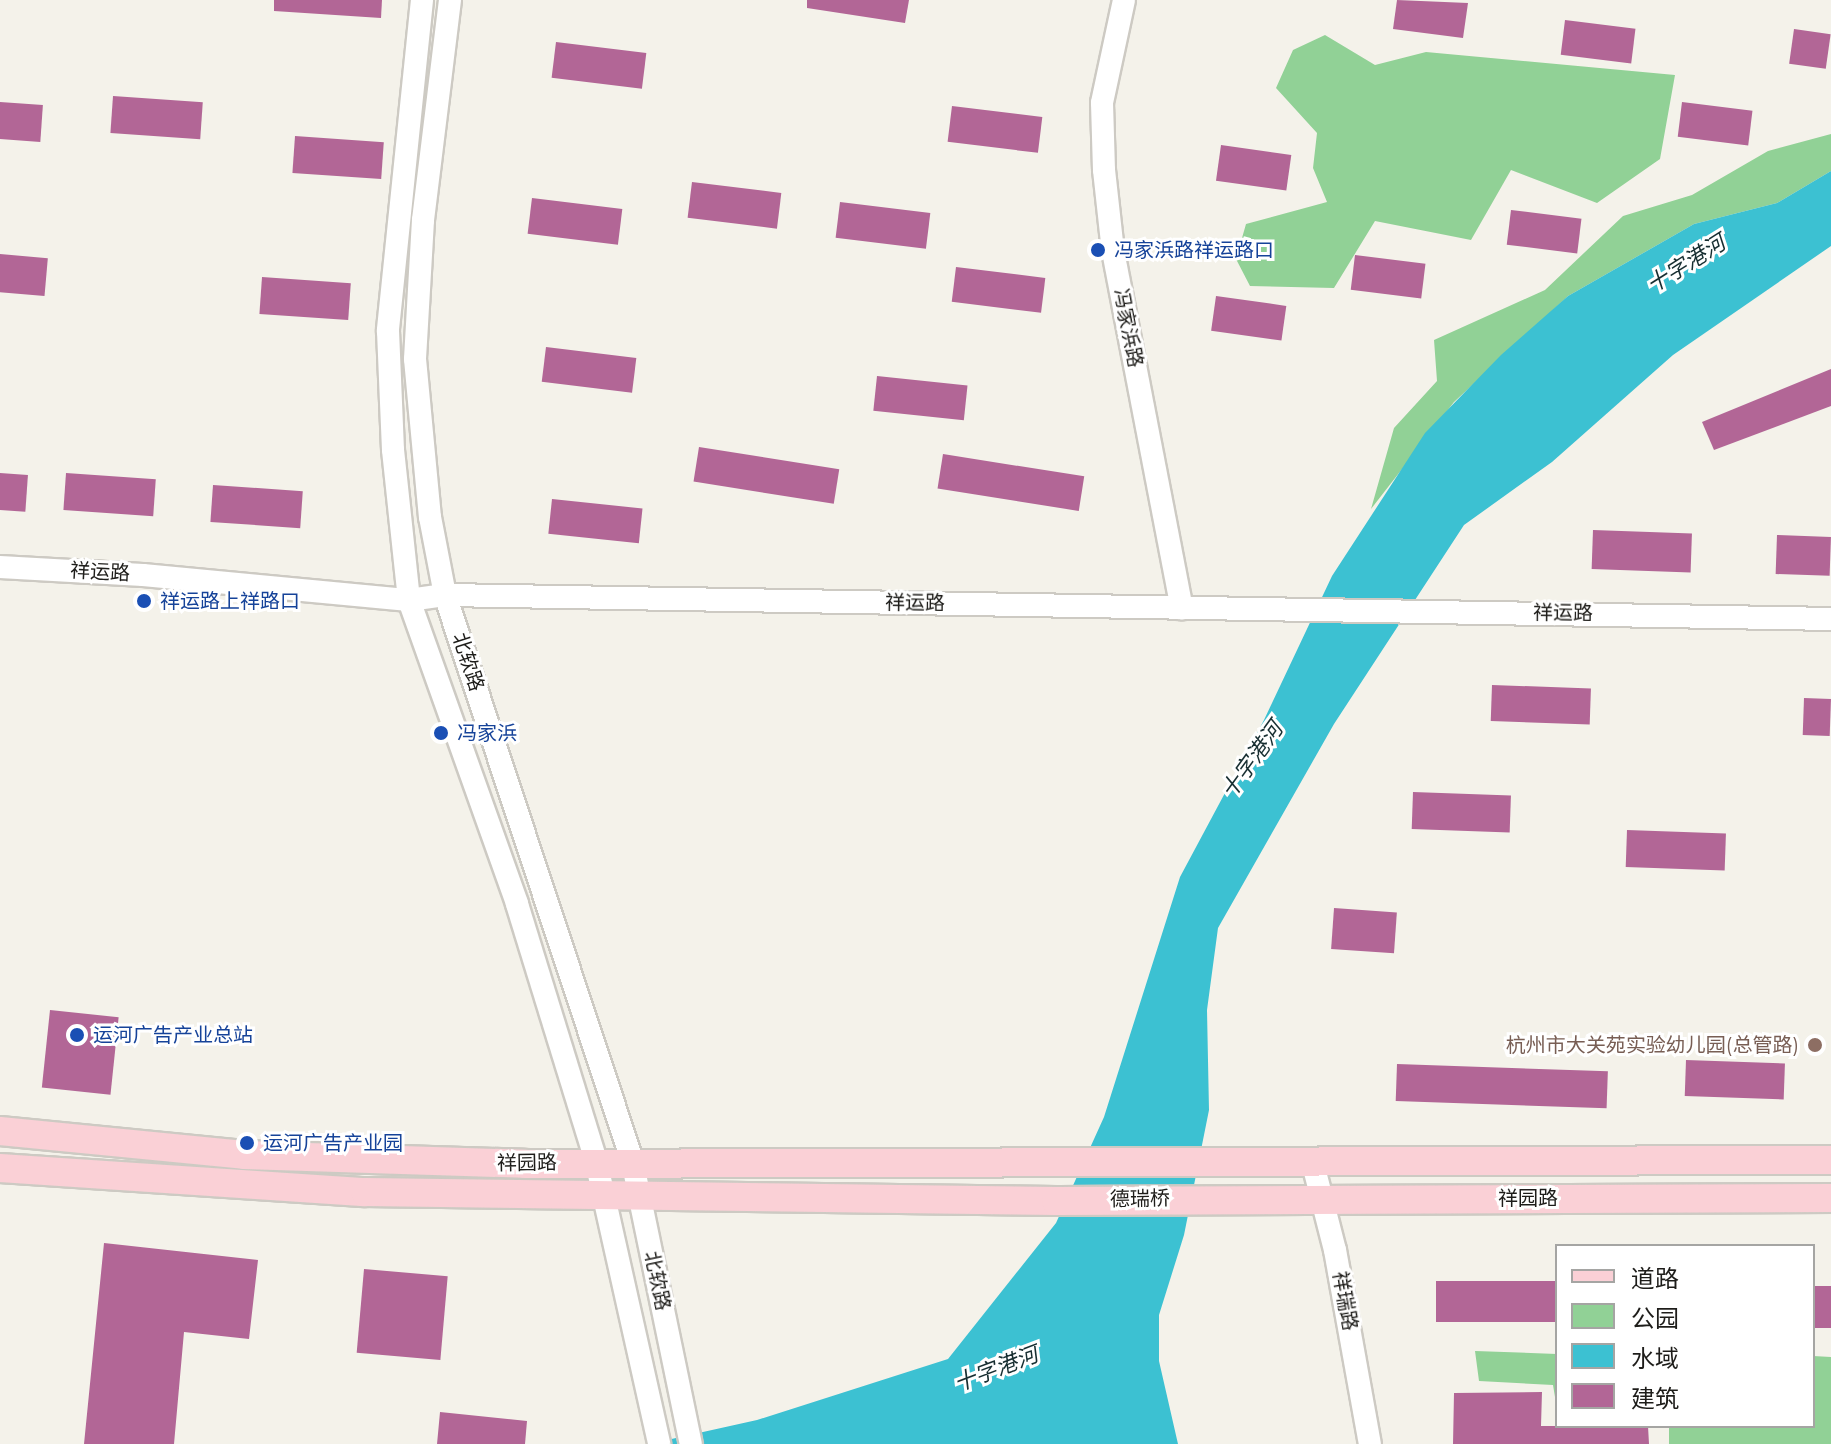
<!DOCTYPE html>
<html>
<head>
<meta charset="utf-8">
<style>
	body { margin:0 }
	#map { position:relative; width:1831px; height:1444px; overflow:hidden; background:#f4f2ea; font-family:Montserrat,"Noto Sans SC",sans-serif }
	div>[style] { position:absolute }
	[style*='--x'] { left:calc(var(--x)*1px); top:calc(var(--y)*1px); width:calc(var(--w)*1px); rotate:calc(var(--a)*1deg) }
	.green>* { inset:0; background:#91d196 }
	.water>* { inset:0; background:#3cc1d2 }
	.building>* { inset:0; background:#b26696; transform-origin:0 0 }
	.roads { filter:drop-shadow(2px 0 #cdcac3) drop-shadow(-2px 0 #cdcac3) drop-shadow(0 2px #cdcac3) drop-shadow(0 -2px #cdcac3) }
	.minor>* { height:22px; margin:-11px; padding:0 11px; transform-origin:11px; border-radius:11px; background:#fff }
	.major>* { height:28px; margin:-14px; padding:0 14px; transform-origin:14px; border-radius:14px; background:#fad0d6 }
	.dots>* { width:22px; height:22px; translate:-50% -50%; box-sizing:border-box; border:4px solid #fff; border-radius:50% }
	span { translate:-50% -50%; white-space:nowrap; text-align:center; line-height:1.15; -webkit-text-stroke:6px #fff; paint-order:stroke }
	.transit-label { font-size:20px; color:#164399 }
	.left { translate:0 -50%; text-align:left }
	.street-label { font-size:20px; color:#1e1d1a }
	.education-label { font-size:20px; color:#785e54 }
	.right { translate:-100% -50%; text-align:right }
	.water-label { font-size:22px; color:#172e31; font-style:italic }
	.legend { position:absolute; left:1555px; top:1244px; width:260px; height:184px; box-sizing:border-box; background:#fff; border:2px solid #a5a5a3; margin:0; padding:10px 14px; list-style:none; font-size:24px; color:#1e1d1a }
	.legend li { display:flex; align-items:center; gap:16px; height:40px }
	.legend b { width:40px; border:2px solid #a5a5a3 }
</style>
</head>
<body>
<div id="map">
	<div class="green">
		<i style="clip-path:polygon(1325px 35px,1375px 65px,1426px 52px,1675px 75px,1660px 159px,1597px 203px,1511px 170px,1471px 240px,1375px 221px,1334px 288px,1250px 286px,1236px 259px,1246px 224px,1327px 202px,1313px 168px,1317px 133px,1276px 88px,1293px 50px)"></i>
		<i style="clip-path:polygon(1831px 134px,1831px 171px,1777px 203px,1694px 224px,1568px 296px,1454px 402px,1371px 509px,1394px 428px,1437px 381px,1434px 340px,1545px 290px,1623px 216px,1692px 195px,1768px 151px)"></i>
		<i style="clip-path:polygon(1475px 1351px,1557px 1354px,1557px 1409px,1553px 1385px,1479px 1381px)"></i>
		<i style="clip-path:polygon(1813px 1356px,1831px 1357px,1831px 1444px,1669px 1444px,1669px 1426px,1813px 1426px)"></i>
	</div>
	<div class="water">
		<i style="clip-path:polygon(1831px 171px,1831px 246px,1673px 355px,1552px 462px,1464px 525px,1334px 724px,1218px 928px,1207px 1010px,1209px 1110px,1184px 1235px,1159px 1315px,1159px 1361px,1178px 1444px,649px 1444px,757px 1420px,948px 1359px,1056px 1223px,1104px 1117px,1180px 877px,1264px 720px,1332px 576px,1425px 433px,1501px 355px,1568px 296px,1694px 224px,1777px 203px)"></i>
	</div>
	<div class="building">
		<i style="clip-path:polygon(274px 0,382px 0,381px 18px,274px 11px)"></i>
		<i style="clip-path:polygon(807px 0,909px 0,905px 23px,807px 8px)"></i>
		<i style="clip-path:polygon(1397px 0,1468px 3px,1463px 38px,1393px 29px)"></i>
		<i style="left:1565px;top:20px;width:71px;height:35px;rotate:7deg"></i>
		<i style="left:1794px;top:29px;width:37px;height:35px;rotate:8deg"></i>
		<i style="left:556px;top:42px;width:91px;height:36px;rotate:7deg"></i>
		<i style="left:113px;top:96px;width:90px;height:37px;rotate:4deg"></i>
		<i style="left:0;top:102px;width:43px;height:37px;rotate:4deg"></i>
		<i style="left:1682px;top:102px;width:71px;height:35px;rotate:7deg"></i>
		<i style="left:952px;top:106px;width:91px;height:36px;rotate:7deg"></i>
		<i style="left:295px;top:136px;width:89px;height:37px;rotate:4deg"></i>
		<i style="left:1221px;top:145px;width:71px;height:36px;rotate:8deg"></i>
		<i style="left:692px;top:182px;width:90px;height:36px;rotate:7deg"></i>
		<i style="left:532px;top:198px;width:91px;height:36px;rotate:7deg"></i>
		<i style="left:840px;top:202px;width:91px;height:36px;rotate:7deg"></i>
		<i style="left:1511px;top:210px;width:71px;height:35px;rotate:7deg"></i>
		<i style="left:0;top:254px;width:48px;height:38px;rotate:5deg"></i>
		<i style="left:1355px;top:255px;width:71px;height:35px;rotate:7deg"></i>
		<i style="left:956px;top:267px;width:90px;height:35px;rotate:7deg"></i>
		<i style="left:262px;top:277px;width:89px;height:37px;rotate:4deg"></i>
		<i style="left:1216px;top:296px;width:71px;height:35px;rotate:8deg"></i>
		<i style="left:546px;top:347px;width:91px;height:35px;rotate:7deg"></i>
		<i style="clip-path:polygon(1831px 369px,1831px 406px,1714px 450px,1702px 422px)"></i>
		<i style="left:877px;top:376px;width:91px;height:35px;rotate:6deg"></i>
		<i style="left:699px;top:447px;width:142px;height:35px;rotate:9deg"></i>
		<i style="left:943px;top:454px;width:143px;height:35px;rotate:9deg"></i>
		<i style="left:0;top:473px;width:28px;height:37px;rotate:4deg"></i>
		<i style="left:66px;top:473px;width:90px;height:37px;rotate:4deg"></i>
		<i style="left:213px;top:485px;width:90px;height:37px;rotate:4deg"></i>
		<i style="left:552px;top:499px;width:91px;height:35px;rotate:6deg"></i>
		<i style="left:1593px;top:530px;width:99px;height:39px;rotate:2deg"></i>
		<i style="left:1777px;top:535px;width:54px;height:39px;rotate:2deg"></i>
		<i style="left:1492px;top:685px;width:99px;height:36px;rotate:2deg"></i>
		<i style="left:1804px;top:698px;width:27px;height:37px;rotate:2deg"></i>
		<i style="left:1413px;top:792px;width:98px;height:37px;rotate:2deg"></i>
		<i style="left:1627px;top:830px;width:99px;height:37px;rotate:2deg"></i>
		<i style="left:1334px;top:908px;width:63px;height:41px;rotate:4deg"></i>
		<i style="left:50px;top:1010px;width:69px;height:78px;rotate:6deg"></i>
		<i style="left:1686px;top:1060px;width:99px;height:36px;rotate:2deg"></i>
		<i style="left:1397px;top:1064px;width:211px;height:37px;rotate:2deg"></i>
		<i style="clip-path:polygon(104px 1243px,258px 1260px,249px 1339px,184px 1332px,174px 1444px,84px 1444px)"></i>
		<i style="left:364px;top:1269px;width:84px;height:84px;rotate:5deg"></i>
		<i style="left:1436px;top:1281px;width:121px;height:41px"></i>
		<i style="left:1813px;top:1286px;width:18px;height:42px"></i>
		<i style="clip-path:polygon(1542px 1392px,1541px 1426px,1648px 1426px,1649px 1444px,1453px 1444px,1454px 1393px)"></i>
		<i style="clip-path:polygon(440px 1412px,527px 1421px,525px 1444px,437px 1444px)"></i>
	</div>
	<div class="roads">
		<div class="minor">
			<i style="--x:422;--y:0;--w:333;--a:95.9"></i>
			<i style="--x:388;--y:331;--w:119;--a:87.6"></i>
			<i style="--x:393;--y:450;--w:151;--a:83.9"></i>
			<i style="--x:409;--y:600;--w:323;--a:70.4"></i>
			<i style="--x:517;--y:904;--w:269;--a:72.9"></i>
			<i style="--x:596;--y:1161;--w:290;--a:77.4"></i>
			<i style="--x:450;--y:0;--w:222;--a:97"></i>
			<i style="--x:423;--y:220;--w:139;--a:93.3"></i>
			<i style="--x:415;--y:359;--w:159;--a:84.6"></i>
			<i style="--x:430;--y:517;--w:79;--a:79.1"></i>
			<i style="--x:445;--y:595;--w:595;--a:71.69"></i>
			<i style="--x:632;--y:1160;--w:290;--a:78.3"></i>
			<i style="--x:1124;--y:0;--w:105;--a:102.1"></i>
			<i style="--x:1102;--y:103;--w:67;--a:88.3"></i>
			<i style="--x:1104;--y:170;--w:81;--a:83.7"></i>
			<i style="--x:1113;--y:251;--w:364;--a:79.1"></i>
			<i style="--x:0;--y:567;--w:143;--a:3.2"></i>
			<i style="--x:143;--y:575;--w:267;--a:5.4"></i>
			<i style="--x:409;--y:600;--w:36;--a:-8"></i>
			<i style="--x:445;--y:595;--w:1386;--a:0.99"></i>
			<i style="--x:1312;--y:1160;--w:93;--a:75.7"></i>
			<i style="--x:1335;--y:1250;--w:197;--a:79.8"></i>
		</div>
		<div class="major">
			<i style="--x:0;--y:1131;--w:245;--a:5.6"></i>
			<i style="--x:244;--y:1155;--w:281;--a:1.8"></i>
			<i style="--x:525;--y:1164;--w:1306;--a:-0.18"></i>
			<i style="--x:0;--y:1168;--w:366;--a:3.8"></i>
			<i style="--x:365;--y:1192;--w:691;--a:0.75"></i>
			<i style="--x:1056;--y:1201;--w:775;--a:-0.22"></i>
		</div>
	</div>
	<div class="dots">
		<i style="left:1098px;top:250px;background:#1a4fb4"></i>
		<i style="left:144px;top:601px;background:#1a4fb4"></i>
		<i style="left:441px;top:733px;background:#1a4fb4"></i>
		<i style="left:77px;top:1035px;background:#1a4fb4"></i>
		<i style="left:1815px;top:1045px;background:#8d6e63"></i>
		<i style="left:247px;top:1143px;background:#1a4fb4"></i>
	</div>
	<div class="transit-label">
		<span class="left" style="left:1114px;top:250px">冯家浜路祥运路口</span>
		<span class="left" style="left:160px;top:601px">祥运路上祥路口</span>
		<span class="left" style="left:457px;top:733px">冯家浜</span>
		<span class="left" style="left:93px;top:1035px">运河广告产业总站</span>
		<span class="left" style="left:263px;top:1143px">运河广告产业园</span>
	</div>
	<div class="street-label">
		<span style="left:1128px;top:328px;rotate:79deg">冯家浜路</span>
		<span style="left:100px;top:572px;rotate:3deg">祥运路</span>
		<span style="left:915px;top:603px;rotate:1deg">祥运路</span>
		<span style="left:1563px;top:613px;rotate:1deg">祥运路</span>
		<span style="left:468px;top:662px;rotate:72deg">北软路</span>
		<span style="left:527px;top:1163px;rotate:-1deg">祥园路</span>
		<span style="left:1528px;top:1198px">祥园路</span>
		<span style="left:1140px;top:1199px;rotate:-1deg">德瑞桥</span>
		<span style="left:657px;top:1281px;rotate:78deg">北软路</span>
		<span style="left:1345px;top:1301px;rotate:80deg">祥瑞路</span>
	</div>
	<div class="education-label">
		<span class="right" style="left:1799px;top:1045px">杭州市大关苑实验幼儿园(总管路)</span>
	</div>
	<div class="water-label">
		<span style="left:1686px;top:264px;rotate:-32deg">十字港河</span>
		<span style="left:1252px;top:760px;rotate:-54deg">十字港河</span>
		<span style="left:996px;top:1369px;rotate:-21deg">十字港河</span>
	</div>
	<ul class="legend">
	<li><b style="height:10px;background:#fad0d6"></b>道路</li>
	<li><b style="height:22px;background:#91d196"></b>公园</li>
	<li><b style="height:22px;background:#3cc1d2"></b>水域</li>
	<li><b style="height:22px;background:#b26696"></b>建筑</li>
	</ul>
</div>
</body>
</html>
